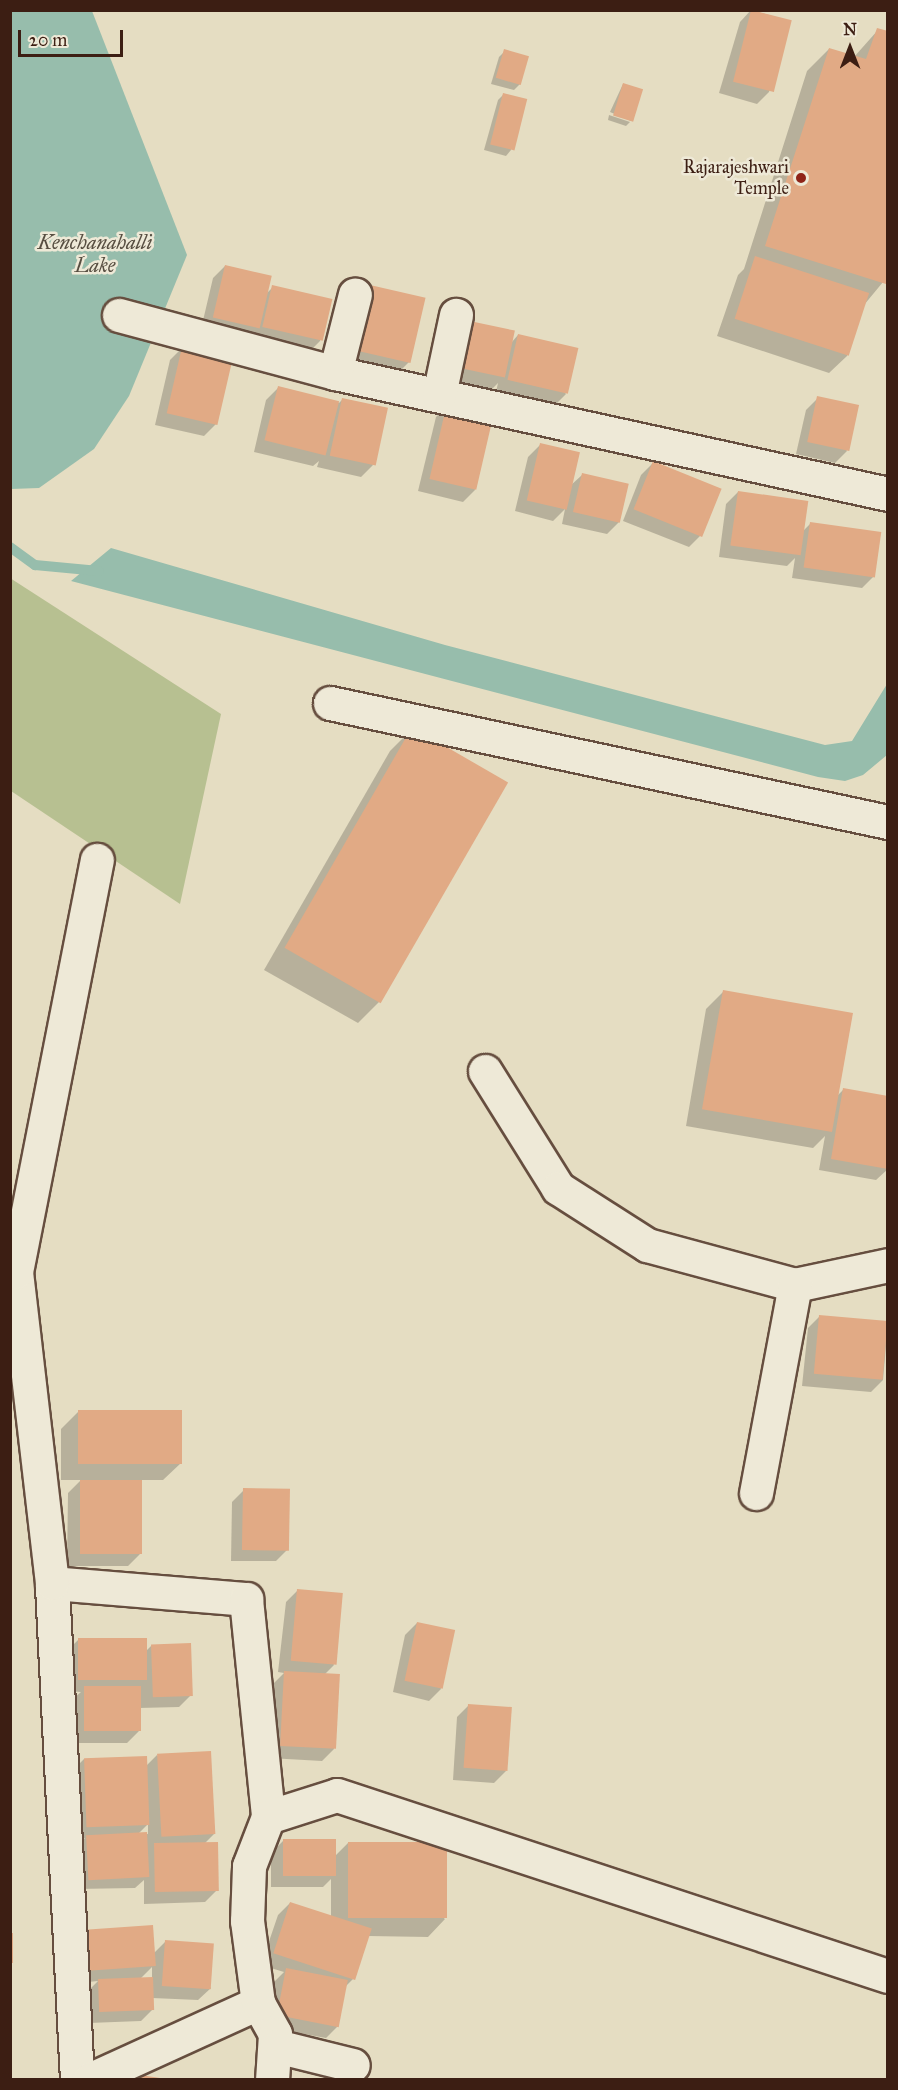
<!DOCTYPE html>
<html>
<head>
<meta charset="utf-8">
<style>
	body { margin:0 }
	#map { position:relative; width:898px; height:2090px; overflow:hidden; background:#e5ddc2; font-family:"IM FELL Great Primer",serif }
	div>[style] { position:absolute }
	[style*='--x'] { left:calc(var(--x)*1px); top:calc(var(--y)*1px); width:calc(var(--w)*1px); rotate:calc(var(--a)*1deg) }
	.green>* { inset:0; background:#b7c091 }
	.water>* { inset:0; background:#97bdac }
	.shadow>* { inset:0; background:#0003 }
	.stream>* { height:10px; margin:-5px; padding:0 5px; transform-origin:5px; border-radius:5px; background:#97bdac }
	.building>* { inset:0; background:#e1aa85; transform-origin:0 0 }
	.roads { filter:drop-shadow(2px 0 #664e3f) drop-shadow(-2px 0 #664e3f) drop-shadow(0 2px #664e3f) drop-shadow(0 -2px #664e3f) }
	.minor>* { height:33px; margin:-16.5px; padding:0 16.5px; transform-origin:16.5px; border-radius:16.5px; background:#eee9d7 }
	.dots>* { width:16px; height:16px; translate:-50% -50%; box-sizing:border-box; border:3px solid #eee9d7; border-radius:50% }
	span { translate:-50% -50%; white-space:nowrap; text-align:center; line-height:1.15; -webkit-text-stroke:5px #eee9d7; paint-order:stroke }
	.poi-label { font-size:18px; color:#3c1e13 }
	.right { translate:-100% -50%; text-align:right }
	.water-label { font-size:20px; color:#574e41; font-style:italic }
	.frame { position:absolute; inset:0; border:12px solid #3c1e13; pointer-events:none }
	.north { position:absolute; left:820px; top:18px; width:60px; height:60px; -webkit-text-stroke:4px #eee9d7; paint-order:stroke; rotate:0deg; font-size:16px; font-weight:700; line-height:24px; text-align:center; color:#3c1e13 }
	.north::after { content:''; display:block; margin:auto; width:21px; height:27px; background:#3c1e13; clip-path:polygon(50% 0,100% 100%,50% 72%,0 100%) }
	.scale { position:absolute; left:18px; top:30px; width:105px; height:27px; box-sizing:border-box; border:3px solid #3c1e13; border-top:0; padding-left:8px; font-size:18px; line-height:21px; white-space:nowrap; color:#3c1e13; -webkit-text-stroke:4px #eee9d7; paint-order:stroke }
</style>
</head>
<body>
<div id="map">
	<div class="green">
		<i style="clip-path:polygon(10px 578px,221px 714px,180px 904px,11px 791px)"></i>
	</div>
	<div class="water">
		<i style="clip-path:polygon(10px 11px,92px 11px,187px 255px,129px 396px,94px 449px,39px 488px,11px 489px)"></i>
		<i style="clip-path:polygon(111px 548px,445px 645px,825px 745px,852px 741px,887px 684px,887px 755px,863px 775px,845px 781px,818px 777px,71px 581px)"></i>
	</div>
	<div class="shadow">
		<i style="clip-path:polygon(751px 10px,790px 21px,769px 92px,757px 104px,719px 93px,740px 22px)"></i>
		<i style="clip-path:polygon(878px 30px,888px 33px,888px 276px,864px 305px,847px 356px,829px 373px,717px 336px,738px 275px,744px 269px,807px 71px,829px 49px,854px 57px)"></i>
		<i style="clip-path:polygon(505px 51px,520px 84px,514px 90px,491px 84px,499px 57px)"></i>
		<i style="clip-path:polygon(623px 84px,632px 120px,631px 121px,610px 112px)"></i>
		<i style="clip-path:polygon(503px 95px,511px 150px,506px 156px,484px 150px,498px 100px)"></i>
		<i style="clip-path:polygon(609px 115px,630px 122px,626px 126px,608px 120px)"></i>
		<i style="clip-path:polygon(225px 266px,267px 293px,273px 287px,330px 300px,320px 341px,308px 353px,252px 339px,253px 333px,247px 339px,201px 329px,213px 278px)"></i>
		<i style="clip-path:polygon(359px 299px,409px 362px,397px 374px,344px 361px)"></i>
		<i style="clip-path:polygon(453px 334px,511px 343px,518px 335px,566px 394px,554px 406px,496px 392px,498px 383px,491px 390px,442px 378px)"></i>
		<i style="clip-path:polygon(182px 348px,216px 424px,204px 436px,155px 425px,170px 360px)"></i>
		<i style="clip-path:polygon(278px 388px,339px 403px,343px 399px,373px 465px,361px 477px,317px 467px,319px 461px,313px 466px,254px 452px,266px 400px)"></i>
		<i style="clip-path:polygon(818px 398px,847px 451px,835px 463px,796px 454px,806px 410px)"></i>
		<i style="clip-path:polygon(448px 405px,475px 490px,463px 502px,418px 491px,436px 417px)"></i>
		<i style="clip-path:polygon(540px 445px,570px 486px,582px 475px,619px 522px,607px 534px,562px 524px,565px 509px,553px 521px,515px 511px,528px 457px)"></i>
		<i style="clip-path:polygon(653px 463px,720px 489px,701px 535px,689px 547px,623px 521px,641px 475px)"></i>
		<i style="clip-path:polygon(738px 492px,802px 532px,811px 523px,874px 576px,862px 588px,792px 578px,795px 558px,787px 566px,719px 557px,726px 504px)"></i>
		<i style="clip-path:polygon(412px 729px,506px 782px,380px 1001px,358px 1023px,264px 970px,390px 751px)"></i>
		<i style="clip-path:polygon(723px 992px,837px 1096px,843px 1090px,888px 1097px,888px 1169px,876px 1180px,819px 1170px,825px 1136px,813px 1148px,686px 1126px,706px 1009px)"></i>
		<i style="clip-path:polygon(820px 1316px,888px 1323px,883px 1380px,871px 1392px,802px 1386px,808px 1328px)"></i>
		<i style="clip-path:polygon(78px 1412px,181px 1463px,163px 1480px,141px 1480px,140px 1554px,128px 1566px,67px 1566px,68px 1493px,81px 1480px,61px 1480px,61px 1429px)"></i>
		<i style="clip-path:polygon(244px 1490px,288px 1549px,276px 1561px,231px 1561px,232px 1502px)"></i>
		<i style="clip-path:polygon(298px 1590px,334px 1665px,324px 1675px,334px 1749px,322px 1761px,269px 1758px,272px 1685px,284px 1673px,278px 1672px,286px 1602px)"></i>
		<i style="clip-path:polygon(417px 1623px,441px 1689px,429px 1701px,393px 1692px,405px 1635px)"></i>
		<i style="clip-path:polygon(79px 1639px,145px 1652px,152px 1645px,191px 1695px,179px 1707px,139px 1708px,139px 1731px,127px 1743px,73px 1743px,73px 1699px,81px 1692px,67px 1691px,67px 1651px)"></i>
		<i style="clip-path:polygon(469px 1705px,506px 1771px,494px 1783px,453px 1780px,457px 1717px)"></i>
		<i style="clip-path:polygon(evenodd,157px 1755px,214px 1834px,205px 1843px,217px 1890px,205px 1902px,144px 1904px,144px 1880px,135px 1888px,76px 1889px,75px 1848px,85px 1838px,74px 1838px,72px 1771px,84px 1759px,146px 1766px,157px 1755px,148px 1824px,148px 1834px,138px 1834px,148px 1824px)"></i>
		<i style="clip-path:polygon(283px 1841px,335px 1856px,348px 1843px,445px 1919px,428px 1937px,368px 1936px,353px 1979px,345px 1987px,338px 2026px,326px 2038px,266px 2027px,274px 1982px,284px 1972px,261px 1965px,278px 1915px,290px 1903px,331px 1917px,331px 1879px,323px 1887px,271px 1887px,271px 1853px)"></i>
		<i style="clip-path:polygon(evenodd,165px 1942px,211px 1988px,198px 2000px,152px 1998px,153px 2009px,141px 2021px,89px 2023px,87px 1992px,98px 1981px,78px 1983px,74px 1945px,154px 1953px,165px 1942px,152px 1967px,152px 1979px,140px 1979px,152px 1967px)"></i>
	</div>
	<div class="stream">
		<i style="--x:10;--y:547;--w:31;--a:36"></i>
		<i style="--x:35;--y:565;--w:64;--a:5.4"></i>
	</div>
	<div class="building">
		<i style="left:751px;top:10px;width:42px;height:74px;rotate:14deg"></i>
		<i style="clip-path:polygon(877px 28px,888px 31px,886px 284px,765px 246px,829px 48px,866px 59px)"></i>
		<i style="left:504px;top:49px;width:26px;height:30px;rotate:16deg"></i>
		<i style="left:623px;top:83px;width:21px;height:34px;rotate:17deg"></i>
		<i style="left:503px;top:93px;width:25px;height:53px;rotate:14deg"></i>
		<i style="left:755px;top:256px;width:120px;height:66px;rotate:18deg"></i>
		<i style="left:225px;top:265px;width:48px;height:54px;rotate:13deg"></i>
		<i style="left:272px;top:285px;width:62px;height:43px;rotate:13deg"></i>
		<i style="left:370px;top:285px;width:57px;height:67px;rotate:13deg"></i>
		<i style="left:465px;top:320px;width:51px;height:48px;rotate:12deg"></i>
		<i style="left:518px;top:334px;width:62px;height:47px;rotate:13deg"></i>
		<i style="left:182px;top:347px;width:52px;height:68px;rotate:13deg"></i>
		<i style="left:278px;top:386px;width:63px;height:56px;rotate:14deg"></i>
		<i style="left:817px;top:396px;width:43px;height:47px;rotate:12deg"></i>
		<i style="left:342px;top:398px;width:47px;height:59px;rotate:12deg"></i>
		<i style="left:447px;top:403px;width:48px;height:78px;rotate:13deg"></i>
		<i style="left:540px;top:443px;width:41px;height:59px;rotate:13deg"></i>
		<i style="left:653px;top:461px;width:74px;height:52px;rotate:22deg"></i>
		<i style="left:582px;top:473px;width:48px;height:40px;rotate:13deg"></i>
		<i style="left:738px;top:491px;width:71px;height:55px;rotate:8deg"></i>
		<i style="left:810px;top:522px;width:72px;height:46px;rotate:8deg"></i>
		<i style="left:412px;top:727px;width:111px;height:255px;rotate:30deg"></i>
		<i style="left:723px;top:990px;width:132px;height:121px;rotate:10deg"></i>
		<i style="clip-path:polygon(843px 1088px,888px 1096px,888px 1169px,831px 1159px)"></i>
		<i style="left:819px;top:1315px;width:69px;height:59px;rotate:5deg"></i>
		<i style="left:78px;top:1410px;width:104px;height:54px"></i>
		<i style="left:80px;top:1480px;width:62px;height:74px"></i>
		<i style="left:243px;top:1488px;width:47px;height:62px;rotate:1deg"></i>
		<i style="left:297px;top:1589px;width:46px;height:72px;rotate:5deg"></i>
		<i style="left:417px;top:1622px;width:39px;height:60px;rotate:12deg"></i>
		<i style="left:78px;top:1638px;width:69px;height:42px"></i>
		<i style="left:191px;top:1643px;width:53px;height:40px;rotate:88deg"></i>
		<i style="left:284px;top:1671px;width:56px;height:75px;rotate:3deg"></i>
		<i style="left:84px;top:1686px;width:57px;height:45px"></i>
		<i style="left:468px;top:1704px;width:44px;height:64px;rotate:4deg"></i>
		<i style="left:211px;top:1751px;width:83px;height:54px;rotate:87deg"></i>
		<i style="left:147px;top:1756px;width:69px;height:63px;rotate:88deg"></i>
		<i style="left:147px;top:1832px;width:45px;height:61px;rotate:87deg"></i>
		<i style="left:283px;top:1839px;width:53px;height:37px"></i>
		<i style="left:218px;top:1842px;width:49px;height:64px;rotate:89deg"></i>
		<i style="left:348px;top:1842px;width:99px;height:76px"></i>
		<i style="left:290px;top:1902px;width:86px;height:54px;rotate:18deg"></i>
		<i style="left:153px;top:1925px;width:41px;height:68px;rotate:86deg"></i>
		<i style="left:10px;top:1933px;width:3px;height:30px"></i>
		<i style="left:165px;top:1940px;width:49px;height:46px;rotate:4deg"></i>
		<i style="left:286px;top:1968px;width:63px;height:48px;rotate:11deg"></i>
		<i style="left:153px;top:1977px;width:33px;height:55px;rotate:88deg"></i>
		<i style="clip-path:polygon(114px 2071px,160px 2078px,159px 2080px,112px 2080px)"></i>
	</div>
	<div class="roads">
		<div class="minor">
			<i style="--x:119;--y:315;--w:224;--a:15"></i>
			<i style="--x:335;--y:373;--w:566;--a:12.34"></i>
			<i style="--x:335;--y:373;--w:81;--a:-75.8"></i>
			<i style="--x:439;--y:395;--w:82;--a:-78"></i>
			<i style="--x:330;--y:703;--w:571;--a:12.04"></i>
			<i style="--x:485;--y:1071;--w:138;--a:58"></i>
			<i style="--x:558;--y:1188;--w:106;--a:32.6"></i>
			<i style="--x:647;--y:1245;--w:153;--a:15.1"></i>
			<i style="--x:795;--y:1285;--w:95;--a:-12.1"></i>
			<i style="--x:756;--y:1493;--w:212;--a:-79.4"></i>
			<i style="--x:52;--y:1583;--w:195;--a:4.7"></i>
			<i style="--x:246;--y:1599;--w:219;--a:84.2"></i>
			<i style="--x:258;--y:2003;--w:35;--a:61"></i>
			<i style="--x:275;--y:2034;--w:46;--a:93.7"></i>
			<i style="--x:276;--y:2046;--w:79;--a:13.9"></i>
			<i style="--x:77;--y:2080;--w:498;--a:-92.9"></i>
			<i style="--x:52;--y:1583;--w:313;--a:-96.6"></i>
			<i style="--x:16;--y:1272;--w:420;--a:-78.9"></i>
			<i style="--x:89;--y:2080;--w:186;--a:-24.5"></i>
			<i style="--x:258;--y:2003;--w:83;--a:-97.6"></i>
			<i style="--x:247;--y:1921;--w:55;--a:-87.9"></i>
			<i style="--x:249;--y:1866;--w:53;--a:-68.8"></i>
			<i style="--x:268;--y:1817;--w:72;--a:-17.7"></i>
			<i style="--x:337;--y:1795;--w:580;--a:18.19"></i>
		</div>
	</div>
	<div class="dots">
		<i style="left:801px;top:178px;background:#8f2418"></i>
	</div>
	<div class="poi-label">
		<span class="right" style="left:789px;top:178px">Rajarajeshwari<br>Temple</span>
	</div>
	<div class="water-label">
		<span style="left:95px;top:254px">Kenchanahalli<br>Lake</span>
	</div>
	<div class="frame"></div>
	<div class="north">N</div>
	<div class="scale">20 m</div>
</div>
</body>
</html>
